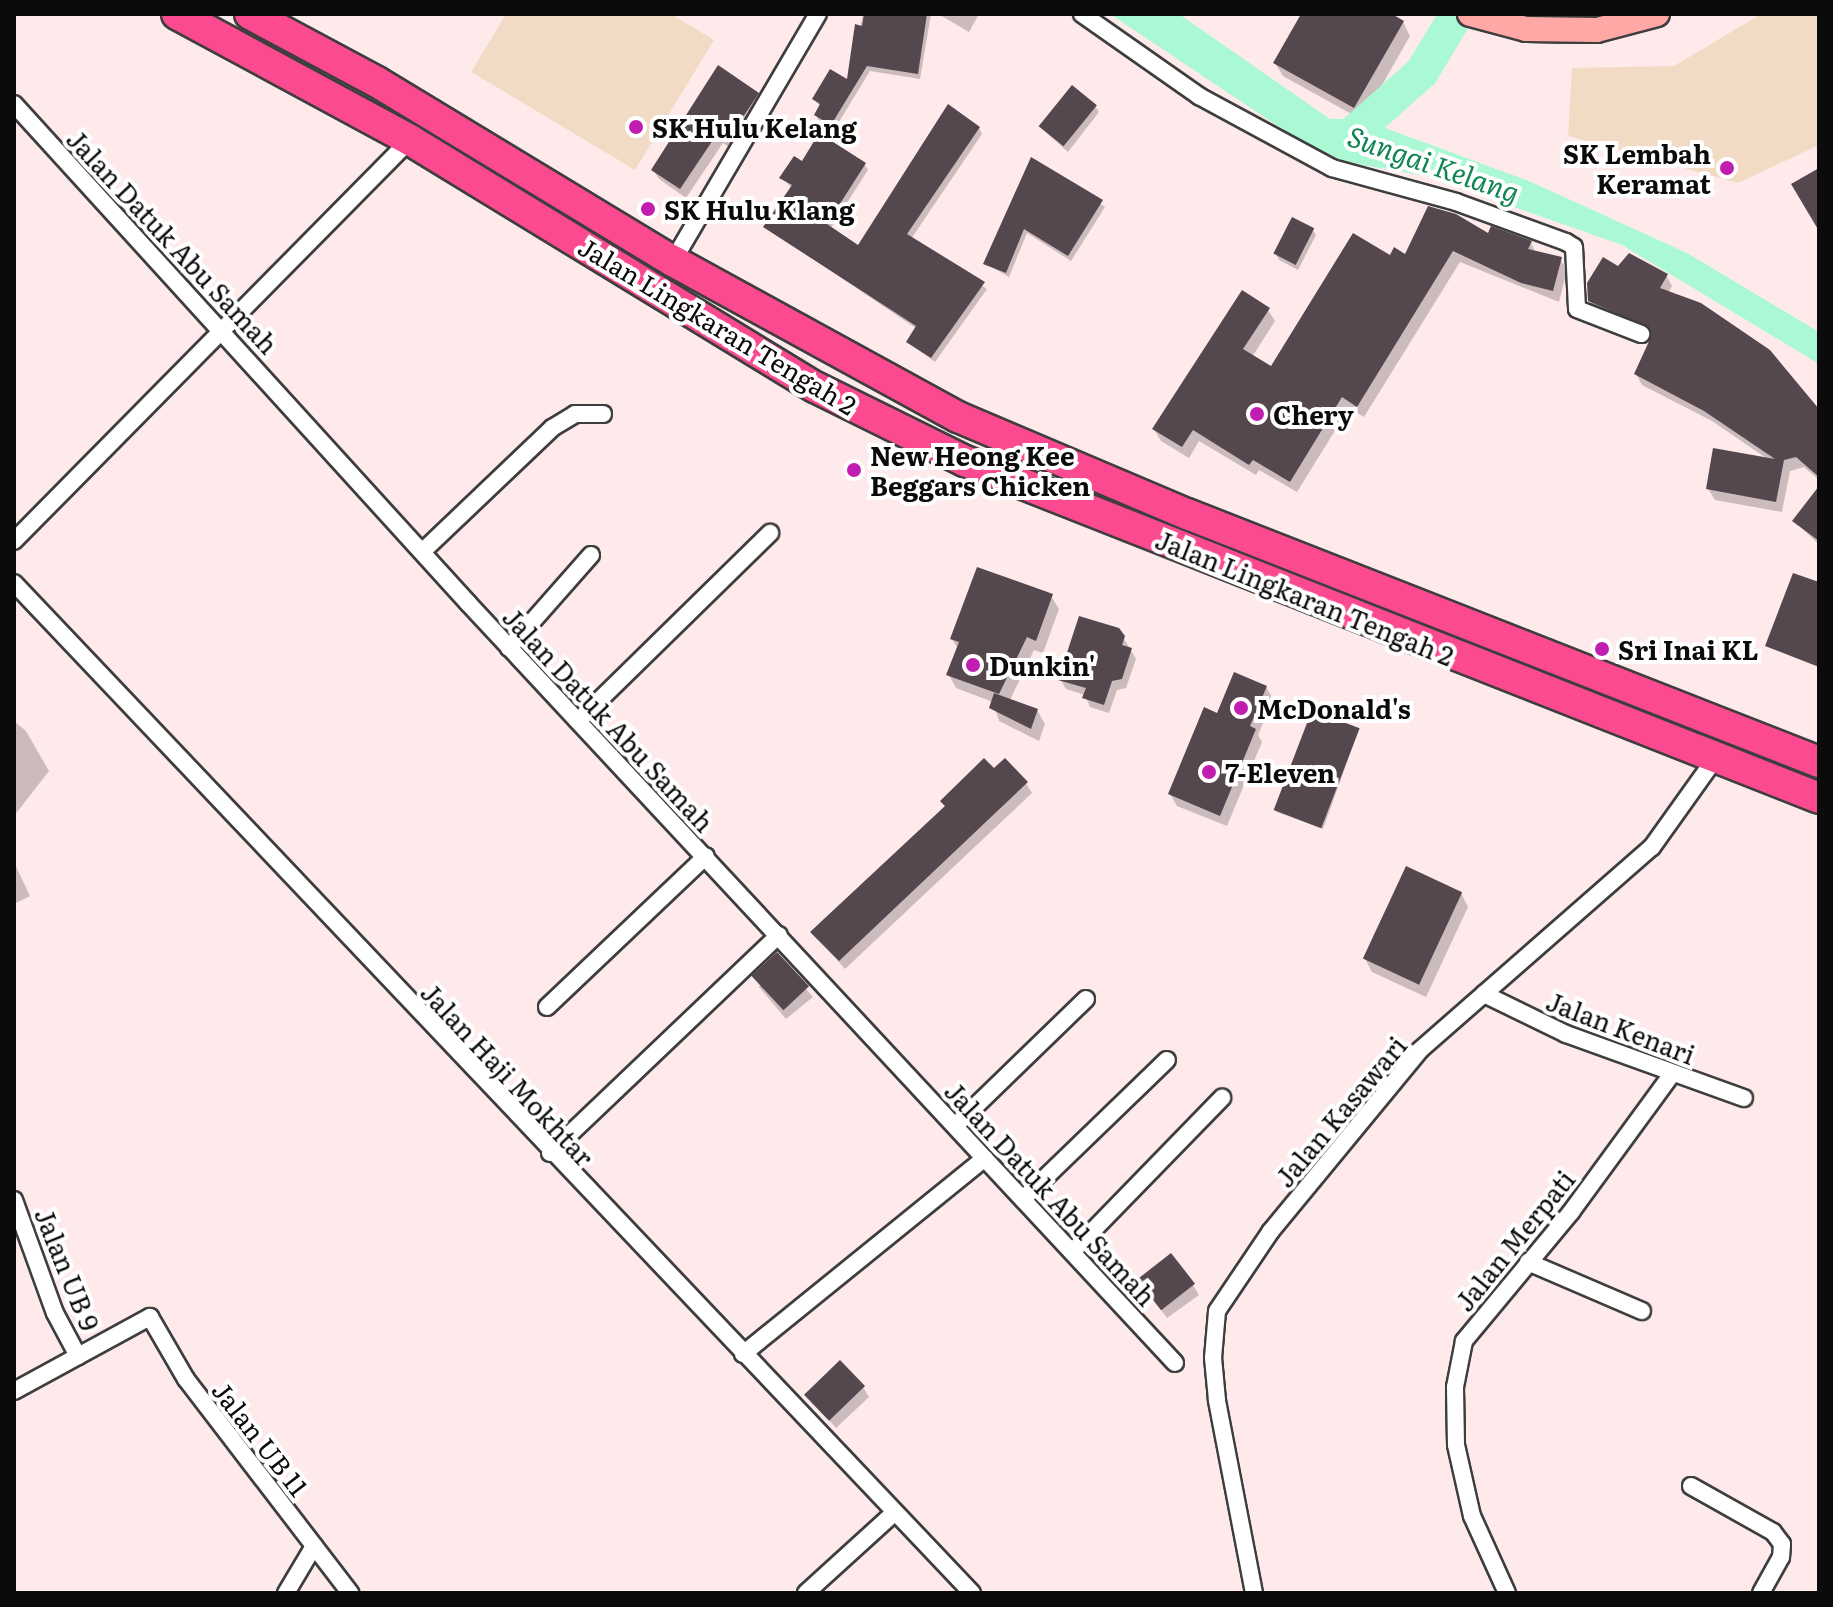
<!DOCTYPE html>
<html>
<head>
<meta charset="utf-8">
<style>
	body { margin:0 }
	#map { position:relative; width:1833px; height:1607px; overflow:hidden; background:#ffeaeb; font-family:Literata,serif }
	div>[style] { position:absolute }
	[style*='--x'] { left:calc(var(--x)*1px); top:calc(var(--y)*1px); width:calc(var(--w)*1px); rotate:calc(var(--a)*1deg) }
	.pitch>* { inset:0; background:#f2dbc4 }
	.water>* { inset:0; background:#abf9d4 }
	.shadow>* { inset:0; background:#0003 }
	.river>* { height:34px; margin:-17px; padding:0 17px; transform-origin:17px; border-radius:17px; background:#abf9d4 }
	.building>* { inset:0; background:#54474d; transform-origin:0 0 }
	.roads { filter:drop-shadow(2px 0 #3e3e3e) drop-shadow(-2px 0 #3e3e3e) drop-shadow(0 2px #3e3e3e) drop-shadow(0 -2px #3e3e3e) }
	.street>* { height:16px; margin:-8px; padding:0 8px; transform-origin:8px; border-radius:8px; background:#fff }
	.secondary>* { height:24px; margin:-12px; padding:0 12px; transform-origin:12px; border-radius:12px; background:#ffa8a5 }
	.highway>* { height:30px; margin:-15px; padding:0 15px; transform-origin:15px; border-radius:15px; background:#fc4a90 }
	.dots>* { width:22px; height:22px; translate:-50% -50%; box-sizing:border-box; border:4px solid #fff; border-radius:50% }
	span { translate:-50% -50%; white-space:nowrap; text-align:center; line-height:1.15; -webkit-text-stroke:8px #fff; paint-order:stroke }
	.poi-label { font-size:26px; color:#0b0b0b; font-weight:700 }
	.left { translate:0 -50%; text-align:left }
	.right { translate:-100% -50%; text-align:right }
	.street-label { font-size:26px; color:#0b0b0b }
	.water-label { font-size:28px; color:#0f8555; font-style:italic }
	.frame { position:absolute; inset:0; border:16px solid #0b0b0b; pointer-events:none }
</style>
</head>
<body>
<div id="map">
	<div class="pitch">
		<i style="clip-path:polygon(506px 14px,671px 14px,714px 40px,635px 170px,471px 72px)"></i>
		<i style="clip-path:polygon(1761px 14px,1819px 14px,1819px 145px,1738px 183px,1568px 136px,1572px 68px,1674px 66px)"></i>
	</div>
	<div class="water">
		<i style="clip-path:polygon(1110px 14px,1179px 14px,1330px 119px,1361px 119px,1529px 181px,1687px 253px,1819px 332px,1819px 364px,1622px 245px,1426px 176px,1345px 162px,1291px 135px)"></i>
	</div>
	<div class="shadow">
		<i style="clip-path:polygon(863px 14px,931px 14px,920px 79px,870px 71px,834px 130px,819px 121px,816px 115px,821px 107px,814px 99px,848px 82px)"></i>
		<i style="clip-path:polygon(938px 14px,979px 14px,969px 32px)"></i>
		<i style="clip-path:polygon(1303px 14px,1388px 14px,1403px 22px,1410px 36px,1362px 120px,1283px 76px,1275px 63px)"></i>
		<i style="clip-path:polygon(757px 94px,763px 104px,733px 150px,723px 143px,686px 198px,659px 179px,653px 170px)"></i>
		<i style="clip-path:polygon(1095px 106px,1099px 112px,1068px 152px,1041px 128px)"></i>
		<i style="clip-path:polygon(979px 128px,982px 134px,911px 239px,987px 289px,935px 362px,908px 342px,917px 329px,766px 227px,792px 188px,782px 178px,802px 163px,864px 164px,868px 170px,830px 229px,859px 248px)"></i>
		<i style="clip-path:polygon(1032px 160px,1105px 207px,1071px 261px,1027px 233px,1009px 277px,985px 263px)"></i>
		<i style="clip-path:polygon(1312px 229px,1316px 235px,1298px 270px,1279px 260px,1276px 254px)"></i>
		<i style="clip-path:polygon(1489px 236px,1531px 243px,1536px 253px,1560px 259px,1567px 270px,1559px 302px,1460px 262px,1364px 417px,1349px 408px,1297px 492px,1259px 470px,1256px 475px,1199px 441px,1189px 458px,1161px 441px,1154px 429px,1268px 310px,1275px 321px,1252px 357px,1272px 369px,1391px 257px)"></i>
		<i style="clip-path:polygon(1618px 268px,1666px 275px,1672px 286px,1668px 293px,1819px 411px,1819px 480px,1804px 467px,1790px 471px,1782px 512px,1715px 500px,1708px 489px,1769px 460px,1712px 421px,1642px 385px,1636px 374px,1653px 334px,1596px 312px,1590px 301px)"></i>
		<i style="clip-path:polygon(1819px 489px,1819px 545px,1795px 521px)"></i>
		<i style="clip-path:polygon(1051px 596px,1059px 609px,1043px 653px,1034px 650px,1010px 700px,1037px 710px,1045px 724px,1039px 741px,999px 721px,993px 702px,956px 688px,949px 675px,958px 649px,952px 639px)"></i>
		<i style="clip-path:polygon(1123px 637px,1136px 659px,1126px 688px,1117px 690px,1109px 713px,1090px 707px,1085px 695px,1066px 689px,1060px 679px)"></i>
		<i style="clip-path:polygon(1266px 687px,1273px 699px,1258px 735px,1262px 742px,1227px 826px,1177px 806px,1170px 794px,1218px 715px)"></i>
		<i style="clip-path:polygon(14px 721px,26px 731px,49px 771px,14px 816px)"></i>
		<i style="clip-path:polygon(1359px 729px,1323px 829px,1277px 812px,1276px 810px)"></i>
		<i style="clip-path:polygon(994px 771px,1026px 783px,1032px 793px,845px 969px,813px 933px,946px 808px,942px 802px)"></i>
		<i style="clip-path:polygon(14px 862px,30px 896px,14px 904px)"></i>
		<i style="clip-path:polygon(1461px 893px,1468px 907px,1426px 997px,1372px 972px,1365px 959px)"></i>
		<i style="clip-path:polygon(777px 955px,813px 997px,786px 1019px,759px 987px)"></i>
		<i style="clip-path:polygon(1193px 1285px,1199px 1295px,1167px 1318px,1145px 1289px)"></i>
		<i style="clip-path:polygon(863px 1387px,869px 1397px,836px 1428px,806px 1394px)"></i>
	</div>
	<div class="river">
		<i style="--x:1350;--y:136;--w:96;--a:-41.6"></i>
		<i style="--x:1422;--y:72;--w:68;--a:-58.9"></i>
	</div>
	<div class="building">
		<i style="clip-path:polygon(864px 14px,927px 14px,918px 74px,867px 66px,831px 125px,814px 115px,820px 104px,812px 99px,830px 69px,847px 79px,855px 24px,862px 26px)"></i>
		<i style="clip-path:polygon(1301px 14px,1392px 14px,1404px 21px,1354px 108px,1273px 63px)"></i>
		<i style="clip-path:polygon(718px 65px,759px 93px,727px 141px,717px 134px,680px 189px,651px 170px)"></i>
		<i style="left:1072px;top:85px;width:32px;height:53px;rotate:39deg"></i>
		<i style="clip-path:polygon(948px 104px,980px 127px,907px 234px,985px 282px,931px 358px,906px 342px,916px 326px,763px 227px,792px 185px,779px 178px,794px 156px,802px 161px,819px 133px,866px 163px,827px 224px,858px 245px)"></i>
		<i style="clip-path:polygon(1031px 157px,1103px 200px,1068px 256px,1024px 229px,1006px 273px,983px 264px)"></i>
		<i style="clip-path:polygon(1819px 168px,1819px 231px,1791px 184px)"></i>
		<i style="clip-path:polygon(1428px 206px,1456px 214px,1488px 233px,1491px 226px,1532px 241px,1528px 249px,1562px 257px,1553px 291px,1521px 283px,1453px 251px,1357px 407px,1342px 397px,1290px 482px,1253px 460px,1249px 465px,1193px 430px,1182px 447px,1152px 429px,1242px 290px,1270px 308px,1243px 349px,1271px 366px,1353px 233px,1390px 255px,1394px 247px,1405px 254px)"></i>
		<i style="left:1292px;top:217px;width:25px;height:41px;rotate:27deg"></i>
		<i style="clip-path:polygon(1629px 253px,1668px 274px,1660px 288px,1701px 303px,1770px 350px,1819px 409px,1819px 477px,1796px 457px,1784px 460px,1776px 502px,1706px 489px,1713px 448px,1775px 459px,1704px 411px,1634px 374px,1651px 337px,1650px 328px,1588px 301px,1587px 283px,1603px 257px,1618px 266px)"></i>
		<i style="clip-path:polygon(1819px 486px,1819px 541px,1792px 521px)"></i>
		<i style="clip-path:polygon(977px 567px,1053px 594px,1036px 641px,1027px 637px,999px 694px,946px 675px,959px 642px,950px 639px)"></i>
		<i style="clip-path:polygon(1793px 573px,1819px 582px,1819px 667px,1765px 646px)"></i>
		<i style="clip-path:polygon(1079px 616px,1119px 628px,1125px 636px,1122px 645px,1132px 648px,1122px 679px,1112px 681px,1104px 705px,1082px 698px,1086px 688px,1058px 680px)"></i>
		<i style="clip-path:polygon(1234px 672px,1267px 686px,1250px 726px,1256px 729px,1220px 816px,1168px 794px,1204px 707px,1217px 713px)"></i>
		<i style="clip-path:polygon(994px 693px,1038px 709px,1031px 729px,989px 708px)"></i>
		<i style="left:1312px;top:710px;width:51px;height:107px;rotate:21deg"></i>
		<i style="clip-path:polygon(984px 758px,994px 768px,1005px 758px,1028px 782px,839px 961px,810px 932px,945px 806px,940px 801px)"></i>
		<i style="left:1406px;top:866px;width:62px;height:102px;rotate:25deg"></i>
		<i style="left:777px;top:952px;width:47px;height:35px;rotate:47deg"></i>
		<i style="left:1171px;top:1253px;width:39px;height:43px;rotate:52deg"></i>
		<i style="left:840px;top:1360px;width:36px;height:50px;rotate:46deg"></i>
	</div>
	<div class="roads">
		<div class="street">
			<i style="--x:1082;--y:14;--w:143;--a:35"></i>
			<i style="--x:1199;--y:96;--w:151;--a:28.4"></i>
			<i style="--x:1332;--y:168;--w:129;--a:15.3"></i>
			<i style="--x:1456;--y:202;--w:117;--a:20"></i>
			<i style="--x:1566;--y:242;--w:9;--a:32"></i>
			<i style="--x:1574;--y:247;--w:62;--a:87.2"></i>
			<i style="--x:1577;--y:309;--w:69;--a:21.3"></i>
			<i style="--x:14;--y:104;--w:675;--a:47.7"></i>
			<i style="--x:468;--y:603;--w:1038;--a:47.07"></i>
			<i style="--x:673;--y:261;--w:286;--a:-59.6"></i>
			<i style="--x:14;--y:541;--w:564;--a:-45.36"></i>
			<i style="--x:422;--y:552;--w:180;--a:-43.6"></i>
			<i style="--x:552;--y:428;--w:27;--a:-31"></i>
			<i style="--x:575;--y:414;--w:28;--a:0"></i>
			<i style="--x:14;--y:583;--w:1392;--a:46.51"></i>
			<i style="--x:509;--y:648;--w:124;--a:-48.6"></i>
			<i style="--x:578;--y:721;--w:269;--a:-44.4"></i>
			<i style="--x:1484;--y:994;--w:91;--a:26"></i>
			<i style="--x:1566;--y:1034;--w:189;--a:19.8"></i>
			<i style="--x:547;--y:1007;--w:219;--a:-43.5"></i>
			<i style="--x:956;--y:1125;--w:181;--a:-44.1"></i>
			<i style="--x:550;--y:1153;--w:316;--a:-43.6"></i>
			<i style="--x:1023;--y:1199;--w:200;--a:-44"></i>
			<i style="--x:14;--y:1200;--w:120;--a:70.1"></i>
			<i style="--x:55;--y:1313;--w:49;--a:61.9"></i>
			<i style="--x:1073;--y:1251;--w:214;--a:-45.8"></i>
			<i style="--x:1528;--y:1262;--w:124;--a:23.3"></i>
			<i style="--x:743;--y:1354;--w:311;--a:-39"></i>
			<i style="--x:14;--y:1391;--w:155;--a:-28.6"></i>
			<i style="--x:150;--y:1317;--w:72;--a:59.9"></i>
			<i style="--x:186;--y:1379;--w:270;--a:52.5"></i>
			<i style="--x:1691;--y:1486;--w:94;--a:29.3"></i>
			<i style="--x:1773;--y:1532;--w:15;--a:53"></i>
			<i style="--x:1782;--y:1544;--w:13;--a:94"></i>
			<i style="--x:1781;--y:1557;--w:41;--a:119.1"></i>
			<i style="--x:286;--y:1593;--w:55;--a:-59.2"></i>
			<i style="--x:806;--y:1593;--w:120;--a:-42.3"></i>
			<i style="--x:1254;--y:1593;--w:197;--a:-100.9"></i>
			<i style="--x:1217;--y:1400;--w:42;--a:-95.4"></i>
			<i style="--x:1213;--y:1358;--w:47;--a:-85.1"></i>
			<i style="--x:1217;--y:1311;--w:97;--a:-56"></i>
			<i style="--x:1271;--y:1231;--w:234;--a:-50.5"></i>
			<i style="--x:1420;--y:1050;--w:308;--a:-41.2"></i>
			<i style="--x:1652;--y:847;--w:112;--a:-54.5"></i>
			<i style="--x:1507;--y:1593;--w:85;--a:-114.4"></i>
			<i style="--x:1472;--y:1516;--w:73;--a:-102.7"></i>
			<i style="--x:1456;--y:1445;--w:58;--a:-91"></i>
			<i style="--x:1455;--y:1387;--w:47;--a:-78.9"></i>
			<i style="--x:1464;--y:1341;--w:168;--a:-50.3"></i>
			<i style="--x:1571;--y:1212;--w:171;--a:-53.8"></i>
		</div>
		<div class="secondary">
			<i style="--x:1470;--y:14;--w:58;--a:15"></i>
			<i style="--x:1526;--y:29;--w:71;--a:0.8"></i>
			<i style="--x:1597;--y:30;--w:62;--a:-14.9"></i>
		</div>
		<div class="highway">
			<i style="--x:177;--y:14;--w:265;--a:28.4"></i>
			<i style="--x:410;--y:140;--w:474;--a:31.4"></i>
			<i style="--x:815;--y:387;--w:167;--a:26.3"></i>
			<i style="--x:965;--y:461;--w:918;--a:21.53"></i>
			<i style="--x:250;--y:14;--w:144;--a:28.2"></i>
			<i style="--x:377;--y:82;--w:346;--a:31.2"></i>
			<i style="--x:673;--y:261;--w:325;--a:28.7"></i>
			<i style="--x:958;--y:417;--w:249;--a:23"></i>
			<i style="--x:1187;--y:514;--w:679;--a:21.43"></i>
		</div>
	</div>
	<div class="dots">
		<i style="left:636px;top:127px;background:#c21db1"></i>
		<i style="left:1727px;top:168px;background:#c21db1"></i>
		<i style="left:648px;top:209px;background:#c21db1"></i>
		<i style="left:1257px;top:414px;background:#c21db1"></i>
		<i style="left:854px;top:470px;background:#c21db1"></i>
		<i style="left:1602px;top:649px;background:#c21db1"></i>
		<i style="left:973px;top:665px;background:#c21db1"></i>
		<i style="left:1241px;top:708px;background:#c21db1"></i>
		<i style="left:1209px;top:772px;background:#c21db1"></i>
	</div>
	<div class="poi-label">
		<span class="left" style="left:652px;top:127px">SK Hulu Kelang</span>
		<span class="right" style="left:1711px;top:168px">SK Lembah<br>Keramat</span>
		<span class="left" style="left:664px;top:209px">SK Hulu Klang</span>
		<span class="left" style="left:1273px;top:414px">Chery</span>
		<span class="left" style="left:870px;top:470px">New Heong Kee<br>Beggars Chicken</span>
		<span class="left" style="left:1618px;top:649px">Sri Inai KL</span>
		<span class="left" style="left:989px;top:665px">Dunkin'</span>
		<span class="left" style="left:1257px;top:708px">McDonald's</span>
		<span class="left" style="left:1225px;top:772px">7-Eleven</span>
	</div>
	<div class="street-label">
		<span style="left:173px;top:241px;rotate:47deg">Jalan Datuk Abu Samah</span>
		<span style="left:718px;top:325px;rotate:31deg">Jalan Lingkaran Tengah 2</span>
		<span style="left:1305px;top:597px;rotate:22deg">Jalan Lingkaran Tengah 2</span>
		<span style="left:609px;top:719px;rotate:47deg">Jalan Datuk Abu Samah</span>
		<span style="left:1621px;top:1027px;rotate:21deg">Jalan Kenari</span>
		<span style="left:508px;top:1074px;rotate:47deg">Jalan Haji Mokhtar</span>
		<span style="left:1340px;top:1111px;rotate:-50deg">Jalan Kasawari</span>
		<span style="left:1051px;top:1193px;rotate:47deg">Jalan Datuk Abu Samah</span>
		<span style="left:1514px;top:1240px;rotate:-51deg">Jalan Merpati</span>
		<span style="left:68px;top:1269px;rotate:68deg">Jalan UB 9</span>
		<span style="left:261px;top:1438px;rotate:52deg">Jalan UB 11</span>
	</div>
	<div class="water-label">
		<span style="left:1434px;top:163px;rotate:19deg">Sungai Kelang</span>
	</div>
	<div class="frame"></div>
</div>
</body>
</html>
